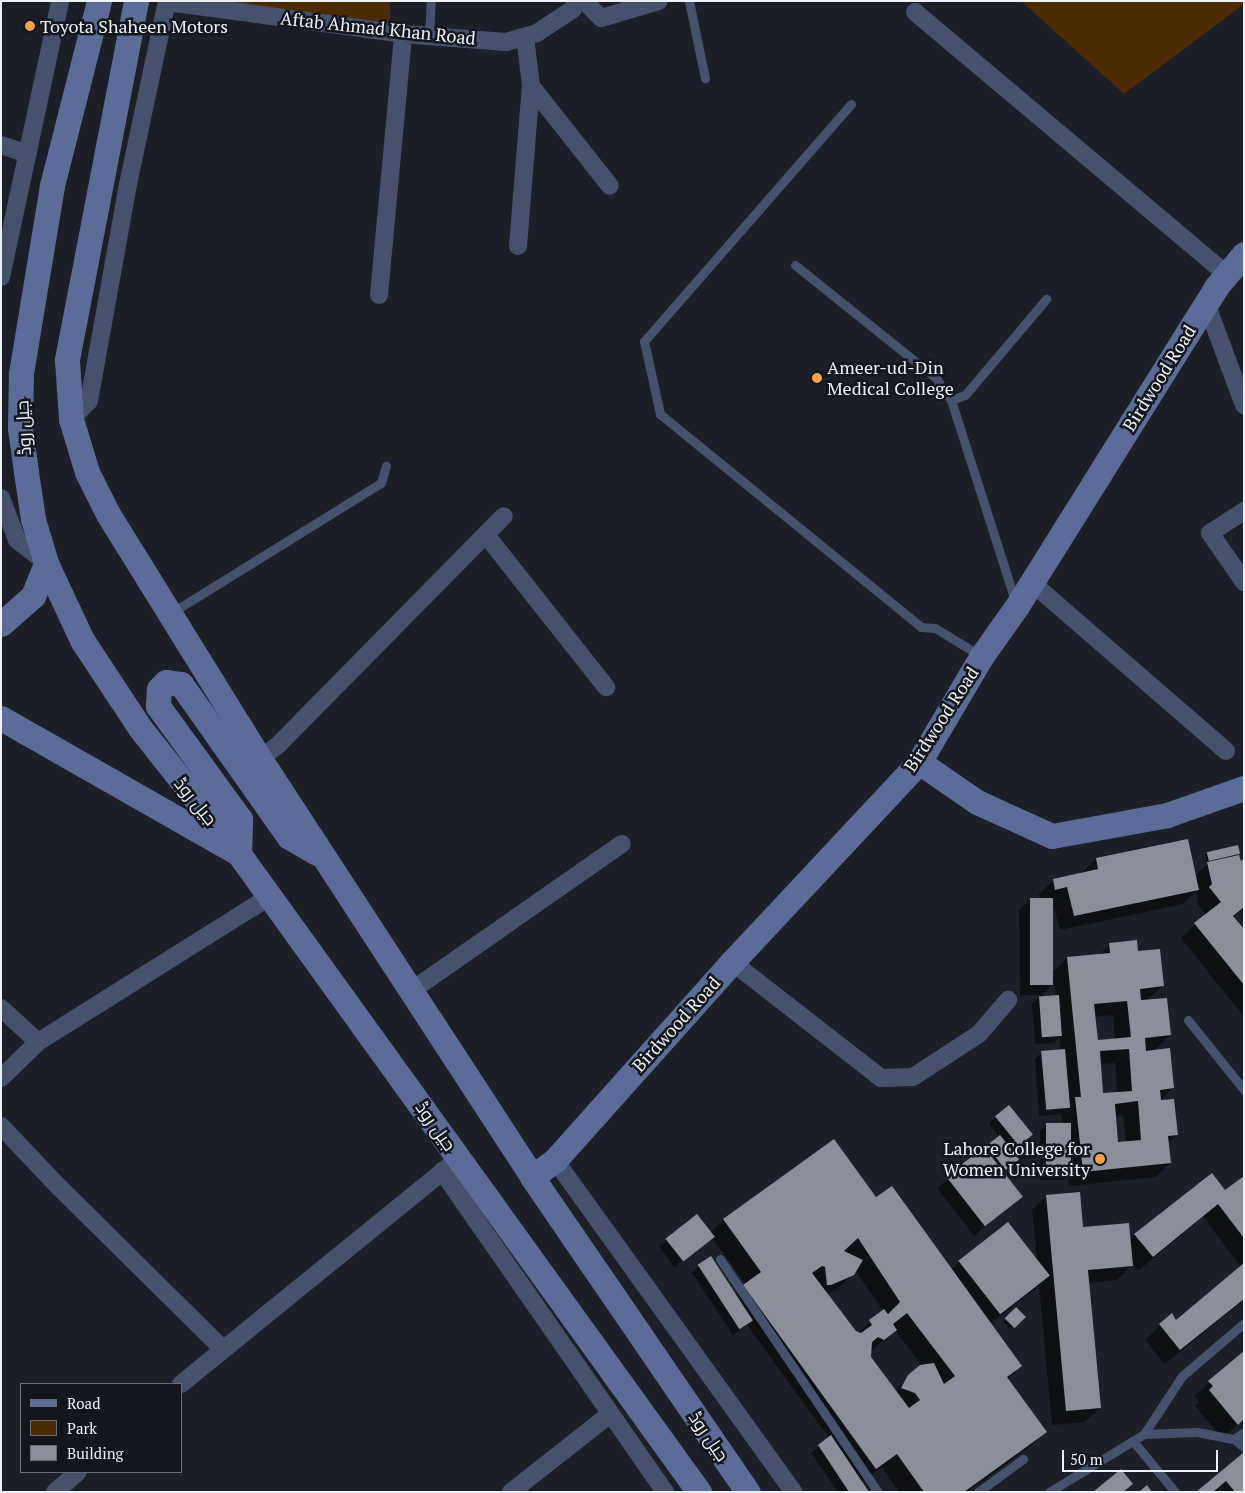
<!DOCTYPE html>
<html>
<head>
<meta charset="utf-8">
<style>
	body { margin:0 }
	#map { position:relative; width:1245px; height:1493px; overflow:hidden; background:#1c1f27; font-family:"PT Serif",Cairo,serif }
	div>[style] { position:absolute }
	[style*='--x'] { left:calc(var(--x)*1px); top:calc(var(--y)*1px); width:calc(var(--w)*1px); rotate:calc(var(--a)*1deg) }
	.green>* { inset:0; background:#4e2a00 }
	.shadow>* { inset:0; background:#0007; transform-origin:0 0 }
	.building>* { inset:0; background:#8b8f9a; transform-origin:0 0 }
	.lane>* { height:9px; margin:-4.5px; padding:0 4.5px; transform-origin:4.5px; border-radius:4.5px; background:#46516d }
	.street>* { height:18px; margin:-9px; padding:0 9px; transform-origin:9px; border-radius:9px; background:#46516d }
	.secondary>* { height:25px; margin:-12.5px; padding:0 12.5px; transform-origin:12.5px; border-radius:12.5px; background:#5b6c99 }
	.dots>* { width:14px; height:14px; translate:-50% -50%; box-sizing:border-box; border:2px solid #13161d; border-radius:50% }
	span { translate:-50% -50%; white-space:nowrap; text-align:center; line-height:1.15; -webkit-text-stroke:5px #13161d; paint-order:stroke }
	.poi-label { font-size:18px; color:#eef1f6 }
	.left { translate:0 -50%; text-align:left }
	.right { translate:-100% -50%; text-align:right }
	.street-label { font-size:18px; color:#eef1f6 }
	.frame { position:absolute; inset:0; border:2px solid #eef1f6; pointer-events:none }
	.legend { position:absolute; left:20px; top:1383px; width:162px; height:90px; box-sizing:border-box; background:#13161d; border:1px solid #6b6e74; margin:0; padding:6px 9px; list-style:none; font-size:15px; color:#eef1f6 }
	.legend li { display:flex; align-items:center; gap:10px; height:25px }
	.legend b { width:25px; border:1px solid #6b6e74 }
	.scale { position:absolute; left:1062px; top:1450px; width:156px; height:22px; box-sizing:border-box; border:2px solid #eef1f6; border-top:0; padding-left:6px; font-size:15px; line-height:18px; white-space:nowrap; color:#eef1f6; -webkit-text-stroke:4px #13161d; paint-order:stroke }
</style>
</head>
<body>
<div id="map">
	<div class="green">
		<i style="clip-path:polygon(179px 1px,390px 1px,390px 32px)"></i>
		<i style="clip-path:polygon(1021px 1px,1244px 1px,1244px 4px,1124px 94px)"></i>
	</div>
	<div class="shadow">
		<i style="clip-path:polygon(evenodd,1208px 852px,1239px 853px,1234px 858px,1240px 864px,1244px 861px,1244px 908px,1233px 918px,1244px 931px,1244px 1017px,1181px 938px,1206px 915px,1196px 902px,1198px 899px,1196px 891px,1183px 904px,1060px 930px,1052px 901px,1052px 973px,1067px 958px,1099px 955px,1110px 944px,1136px 953px,1162px 986px,1147px 1001px,1170px 1035px,1153px 1051px,1173px 1088px,1159px 1102px,1177px 1135px,1168px 1144px,1170px 1163px,1155px 1177px,1069px 1186px,1068px 1175px,1063px 1180px,1040px 1180px,1040px 1131px,1047px 1124px,1062px 1124px,1061px 1114px,1039px 1116px,1035px 1059px,1042px 1052px,1061px 1051px,1059px 1037px,1054px 1043px,1035px 1044px,1032px 1004px,1041px 995px,1020px 995px,1019px 910px,1030px 899px,1040px 899px,1039px 894px,1054px 880px,1081px 874px,1096px 859px,1195px 876px,1210px 861px,1207px 862px,1205px 855px,1208px 852px,1054px 983px,1055px 996px,1040px 997px,1054px 983px,1208px 852px,1113px 1015px,1115px 1039px,1097px 1041px,1094px 1017px,1113px 1015px,1208px 852px,1115px 1063px,1117px 1093px,1102px 1095px,1100px 1064px,1115px 1063px,1208px 852px,1123px 1115px,1126px 1143px,1117px 1144px,1115px 1116px,1123px 1115px)"></i>
		<i style="clip-path:polygon(995px 1118px,1025px 1142px,1012px 1152px,1010px 1165px,1002px 1172px,1021px 1197px,974px 1236px,937px 1188px,999px 1137px,989px 1124px)"></i>
		<i style="clip-path:polygon(evenodd,1244px 1178px,1244px 1300px,1165px 1364px,1145px 1340px,1171px 1315px,1176px 1321px,1241px 1267px,1203px 1217px,1138px 1271px,1133px 1264px,1117px 1280px,1088px 1283px,1100px 1408px,1085px 1422px,1052px 1425px,1039px 1286px,990px 1324px,1021px 1366px,1007px 1380px,1045px 1432px,1031px 1446px,967px 1492px,899px 1492px,882px 1467px,861px 1482px,867px 1492px,838px 1492px,811px 1453px,829px 1438px,747px 1325px,733px 1335px,692px 1273px,699px 1266px,735px 1295px,746px 1284px,712px 1238px,674px 1267px,659px 1246px,697px 1216px,710px 1233px,724px 1219px,876px 1199px,951px 1270px,960px 1262px,1037px 1261px,1032px 1210px,1046px 1196px,1082px 1228px,1129px 1241px,1135px 1235px,1225px 1191px,1244px 1178px,855px 1270px,883px 1311px,858px 1333px,826px 1294px,838px 1289px,855px 1270px,1244px 1178px,895px 1330px,922px 1366px,894px 1391px,870px 1357px,870px 1352px,895px 1330px)"></i>
		<i style="left:1016px;top:1309px;width:11px;height:18px;rotate:45deg"></i>
		<i style="clip-path:polygon(1244px 1353px,1244px 1420px,1222px 1438px,1195px 1406px,1199px 1402px,1194px 1396px)"></i>
		<i style="clip-path:polygon(1243px 1454px,1244px 1492px,1198px 1492px)"></i>
	</div>
	<div class="building">
		<i style="clip-path:polygon(1188px 839px,1199px 890px,1074px 916px,1067px 887px,1055px 890px,1053px 879px,1098px 869px,1096px 858px)"></i>
		<i style="left:1238px;top:845px;width:9px;height:32px;rotate:77deg"></i>
		<i style="clip-path:polygon(1239px 855px,1241px 861px,1244px 859px,1244px 907px,1233px 916px,1244px 929px,1244px 985px,1194px 923px,1221px 902px,1209px 887px,1212px 884px,1207px 862px)"></i>
		<i style="left:1030px;top:898px;width:23px;height:87px"></i>
		<i style="clip-path:polygon(evenodd,1137px 940px,1138px 951px,1160px 949px,1164px 986px,1140px 989px,1141px 1000px,1167px 998px,1171px 1035px,1145px 1038px,1146px 1051px,1170px 1048px,1174px 1088px,1160px 1090px,1161px 1100px,1174px 1099px,1178px 1135px,1168px 1136px,1171px 1163px,1083px 1172px,1075px 1097px,1081px 1097px,1067px 957px,1110px 953px,1109px 943px,1137px 940px,1127px 1001px,1131px 1037px,1098px 1040px,1094px 1004px,1127px 1001px,1137px 940px,1129px 1049px,1132px 1091px,1103px 1093px,1100px 1051px,1129px 1049px,1137px 940px,1138px 1101px,1141px 1140px,1118px 1142px,1115px 1104px,1138px 1101px)"></i>
		<i style="left:1059px;top:995px;width:41px;height:20px;rotate:86deg"></i>
		<i style="left:1065px;top:1049px;width:59px;height:24px;rotate:85deg"></i>
		<i style="left:1009px;top:1105px;width:38px;height:18px;rotate:51deg"></i>
		<i style="left:1046px;top:1123px;width:25px;height:50px"></i>
		<i style="left:1000px;top:1135px;width:31px;height:17px;rotate:52deg"></i>
		<i style="clip-path:polygon(evenodd,834px 1139px,876px 1197px,892px 1186px,1022px 1366px,1007px 1377px,1047px 1432px,964px 1492px,924px 1492px,897px 1454px,876px 1469px,743px 1285px,761px 1272px,723px 1219px,834px 1139px,858px 1238px,900px 1302px,888px 1314px,884px 1309px,869px 1320px,872px 1325px,861px 1333px,856px 1331px,812px 1273px,822px 1266px,825px 1267px,827px 1285px,831px 1285px,854px 1275px,863px 1260px,844px 1251px,858px 1238px,834px 1139px,907px 1313px,955px 1376px,944px 1384px,934px 1363px,920px 1365px,908px 1375px,901px 1388px,915px 1393px,920px 1400px,909px 1408px,871px 1357px,872px 1342px,878px 1337px,884px 1340px,897px 1330px,893px 1324px,907px 1313px)"></i>
		<i style="left:984px;top:1147px;width:63px;height:48px;rotate:52deg"></i>
		<i style="clip-path:polygon(1212px 1173px,1225px 1190px,1244px 1176px,1244px 1238px,1218px 1204px,1153px 1257px,1134px 1234px)"></i>
		<i style="clip-path:polygon(1080px 1192px,1083px 1227px,1129px 1223px,1133px 1266px,1088px 1270px,1101px 1408px,1066px 1411px,1046px 1195px)"></i>
		<i style="left:697px;top:1214px;width:29px;height:40px;rotate:52deg"></i>
		<i style="left:1008px;top:1222px;width:68px;height:63px;rotate:52deg"></i>
		<i style="left:711px;top:1256px;width:77px;height:16px;rotate:57deg"></i>
		<i style="clip-path:polygon(1244px 1263px,1244px 1299px,1180px 1350px,1159px 1324px,1172px 1313px,1176px 1320px)"></i>
		<i style="left:1016px;top:1307px;width:14px;height:16px;rotate:45deg"></i>
		<i style="clip-path:polygon(1244px 1351px,1244px 1419px,1238px 1425px,1209px 1390px,1213px 1386px,1208px 1381px)"></i>
		<i style="clip-path:polygon(831px 1435px,869px 1492px,849px 1492px,818px 1445px)"></i>
		<i style="clip-path:polygon(1243px 1453px,1244px 1492px,1235px 1492px,1226px 1481px,1213px 1492px,1196px 1492px)"></i>
		<i style="clip-path:polygon(1121px 1469px,1133px 1484px,1123px 1492px,1093px 1492px)"></i>
		<i style="clip-path:polygon(1147px 1485px,1152px 1492px,1139px 1492px)"></i>
	</div>
	<div class="lane">
		<i style="--x:689;--y:1;--w:79;--a:78.3"></i>
		<i style="--x:429;--y:36;--w:35;--a:-87"></i>
		<i style="--x:851;--y:104;--w:315;--a:131.1"></i>
		<i style="--x:644;--y:341;--w:75;--a:77.6"></i>
		<i style="--x:660;--y:414;--w:337;--a:39.2"></i>
		<i style="--x:921;--y:627;--w:14;--a:4"></i>
		<i style="--x:935;--y:628;--w:54;--a:31.3"></i>
		<i style="--x:795;--y:265;--w:181;--a:38.7"></i>
		<i style="--x:936;--y:378;--w:27;--a:56"></i>
		<i style="--x:951;--y:400;--w:211;--a:72.3"></i>
		<i style="--x:951;--y:400;--w:15;--a:-20"></i>
		<i style="--x:965;--y:395;--w:126;--a:-49.8"></i>
		<i style="--x:171;--y:613;--w:247;--a:-31.8"></i>
		<i style="--x:381;--y:483;--w:18;--a:-74"></i>
		<i style="--x:1188;--y:1020;--w:90;--a:51.3"></i>
		<i style="--x:720;--y:1259;--w:282;--a:55.9"></i>
		<i style="--x:1144;--y:1434;--w:53;--a:-2.2"></i>
		<i style="--x:1197;--y:1432;--w:38;--a:11"></i>
		<i style="--x:1234;--y:1439;--w:13;--a:39"></i>
		<i style="--x:1234;--y:1439;--w:12;--a:-35"></i>
		<i style="--x:1133;--y:1441;--w:66;--a:50.5"></i>
		<i style="--x:978;--y:1492;--w:56;--a:-36.3"></i>
		<i style="--x:1049;--y:1492;--w:111;--a:-31.4"></i>
		<i style="--x:1144;--y:1434;--w:69;--a:-56.8"></i>
		<i style="--x:1182;--y:1376;--w:82;--a:-40.5"></i>
	</div>
	<div class="street">
		<i style="--x:584;--y:1;--w:24;--a:45"></i>
		<i style="--x:601;--y:18;--w:60;--a:-16.3"></i>
		<i style="--x:167;--y:2;--w:238;--a:7.7"></i>
		<i style="--x:403;--y:34;--w:103;--a:4.4"></i>
		<i style="--x:506;--y:42;--w:32;--a:-16"></i>
		<i style="--x:537;--y:33;--w:43;--a:-33.7"></i>
		<i style="--x:573;--y:9;--w:9;--a:-63"></i>
		<i style="--x:915;--y:12;--w:408;--a:40.1"></i>
		<i style="--x:525;--y:37;--w:49;--a:83"></i>
		<i style="--x:531;--y:86;--w:127;--a:51.7"></i>
		<i style="--x:1;--y:145;--w:28;--a:18"></i>
		<i style="--x:518;--y:246;--w:161;--a:-85.4"></i>
		<i style="--x:1;--y:277;--w:282;--a:-77.9"></i>
		<i style="--x:379;--y:295;--w:262;--a:-84.7"></i>
		<i style="--x:1206;--y:303;--w:109;--a:69.6"></i>
		<i style="--x:71;--y:419;--w:25;--a:-45"></i>
		<i style="--x:89;--y:401;--w:215;--a:-79.8"></i>
		<i style="--x:127;--y:189;--w:192;--a:-78"></i>
		<i style="--x:1;--y:498;--w:45;--a:69.1"></i>
		<i style="--x:17;--y:540;--w:37;--a:38"></i>
		<i style="--x:1244;--y:511;--w:40;--a:147.1"></i>
		<i style="--x:1210;--y:533;--w:60;--a:55.2"></i>
		<i style="--x:486;--y:535;--w:194;--a:51.7"></i>
		<i style="--x:1031;--y:582;--w:258;--a:40.9"></i>
		<i style="--x:260;--y:759;--w:24;--a:-38"></i>
		<i style="--x:279;--y:744;--w:320;--a:-45.4"></i>
		<i style="--x:732;--y:962;--w:189;--a:37.9"></i>
		<i style="--x:881;--y:1078;--w:32;--a:-2"></i>
		<i style="--x:913;--y:1077;--w:79;--a:-33.1"></i>
		<i style="--x:979;--y:1034;--w:45;--a:-49.5"></i>
		<i style="--x:411;--y:991;--w:257;--a:-34.9"></i>
		<i style="--x:1;--y:1008;--w:50;--a:42.6"></i>
		<i style="--x:1;--y:1078;--w:52;--a:-44.2"></i>
		<i style="--x:38;--y:1042;--w:273;--a:-32.1"></i>
		<i style="--x:1;--y:1126;--w:83;--a:46.5"></i>
		<i style="--x:58;--y:1186;--w:232;--a:44.7"></i>
		<i style="--x:555;--y:1160;--w:409;--a:54.3"></i>
		<i style="--x:442;--y:1171;--w:391;--a:55.2"></i>
		<i style="--x:181;--y:1384;--w:347;--a:-39.1"></i>
		<i style="--x:55;--y:1492;--w:30;--a:-41"></i>
		<i style="--x:511;--y:1492;--w:126;--a:-38.2"></i>
	</div>
	<div class="secondary">
		<i style="--x:99;--y:1;--w:191;--a:104.3"></i>
		<i style="--x:52;--y:186;--w:191;--a:99.4"></i>
		<i style="--x:21;--y:374;--w:54;--a:91.1"></i>
		<i style="--x:20;--y:428;--w:44;--a:82.2"></i>
		<i style="--x:26;--y:472;--w:48;--a:81.5"></i>
		<i style="--x:33;--y:519;--w:46;--a:73.5"></i>
		<i style="--x:46;--y:563;--w:85;--a:64.9"></i>
		<i style="--x:82;--y:640;--w:105;--a:56.6"></i>
		<i style="--x:140;--y:728;--w:160;--a:51.8"></i>
		<i style="--x:239;--y:854;--w:787;--a:54.21"></i>
		<i style="--x:136;--y:1;--w:366;--a:100.9"></i>
		<i style="--x:67;--y:360;--w:59;--a:86.1"></i>
		<i style="--x:71;--y:419;--w:55;--a:73.2"></i>
		<i style="--x:87;--y:472;--w:47;--a:63.4"></i>
		<i style="--x:108;--y:514;--w:288;--a:58.2"></i>
		<i style="--x:260;--y:759;--w:499;--a:56.9"></i>
		<i style="--x:532;--y:1177;--w:382;--a:55.6"></i>
		<i style="--x:1;--y:624;--w:43;--a:-41.2"></i>
		<i style="--x:33;--y:596;--w:35;--a:-68"></i>
		<i style="--x:1;--y:718;--w:274;--a:29.7"></i>
		<i style="--x:239;--y:854;--w:35;--a:-88"></i>
		<i style="--x:240;--y:819;--w:140;--a:-126"></i>
		<i style="--x:158;--y:706;--w:17;--a:-87"></i>
		<i style="--x:159;--y:689;--w:10;--a:-45"></i>
		<i style="--x:166;--y:682;--w:15;--a:8"></i>
		<i style="--x:181;--y:684;--w:187;--a:54.8"></i>
		<i style="--x:289;--y:837;--w:32;--a:30"></i>
		<i style="--x:919;--y:762;--w:70;--a:34.6"></i>
		<i style="--x:977;--y:802;--w:82;--a:24.4"></i>
		<i style="--x:1052;--y:836;--w:117;--a:-10.3"></i>
		<i style="--x:1167;--y:815;--w:82;--a:-19.3"></i>
		<i style="--x:532;--y:1177;--w:29;--a:-36"></i>
		<i style="--x:555;--y:1160;--w:266;--a:-48.2"></i>
		<i style="--x:732;--y:962;--w:274;--a:-46.9"></i>
		<i style="--x:919;--y:762;--w:122;--a:-59.4"></i>
		<i style="--x:981;--y:657;--w:62;--a:-54.8"></i>
		<i style="--x:1017;--y:606;--w:376;--a:-58"></i>
		<i style="--x:1216;--y:287;--w:43;--a:-49.7"></i>
	</div>
	<div class="dots">
		<i style="left:30px;top:26px;background:#f7a149"></i>
		<i style="left:817px;top:378px;background:#f7a149"></i>
		<i style="left:1100px;top:1159px;background:#f7a149"></i>
	</div>
	<div class="poi-label">
		<span class="left" style="left:40px;top:26px">Toyota Shaheen Motors</span>
		<span class="left" style="left:827px;top:378px">Ameer-ud-Din<br>Medical College</span>
		<span class="right" style="left:1090px;top:1159px">Lahore College for<br>Women University</span>
	</div>
	<div class="street-label">
		<span style="left:378px;top:28px;rotate:6deg">Aftab Ahmad Khan Road</span>
		<span style="left:1159px;top:378px;rotate:-58deg">Birdwood Road</span>
		<span style="left:23px;top:428px;rotate:-93deg">جیل روڈ</span>
		<span style="left:941px;top:719px;rotate:-57deg">Birdwood Road</span>
		<span style="left:196px;top:801px;rotate:51deg">جیل روڈ</span>
		<span style="left:676px;top:1024px;rotate:-48deg">Birdwood Road</span>
		<span style="left:436px;top:1126px;rotate:55deg">جیل روڈ</span>
		<span style="left:709px;top:1436px;rotate:56deg">جیل روڈ</span>
	</div>
	<div class="frame"></div>
	<ul class="legend">
	<li><b style="height:6px;background:#5b6c99"></b>Road</li>
	<li><b style="height:14px;background:#4e2a00"></b>Park</li>
	<li><b style="height:14px;background:#8b8f9a"></b>Building</li>
	</ul>
	<div class="scale">50 m</div>
</div>
</body>
</html>
